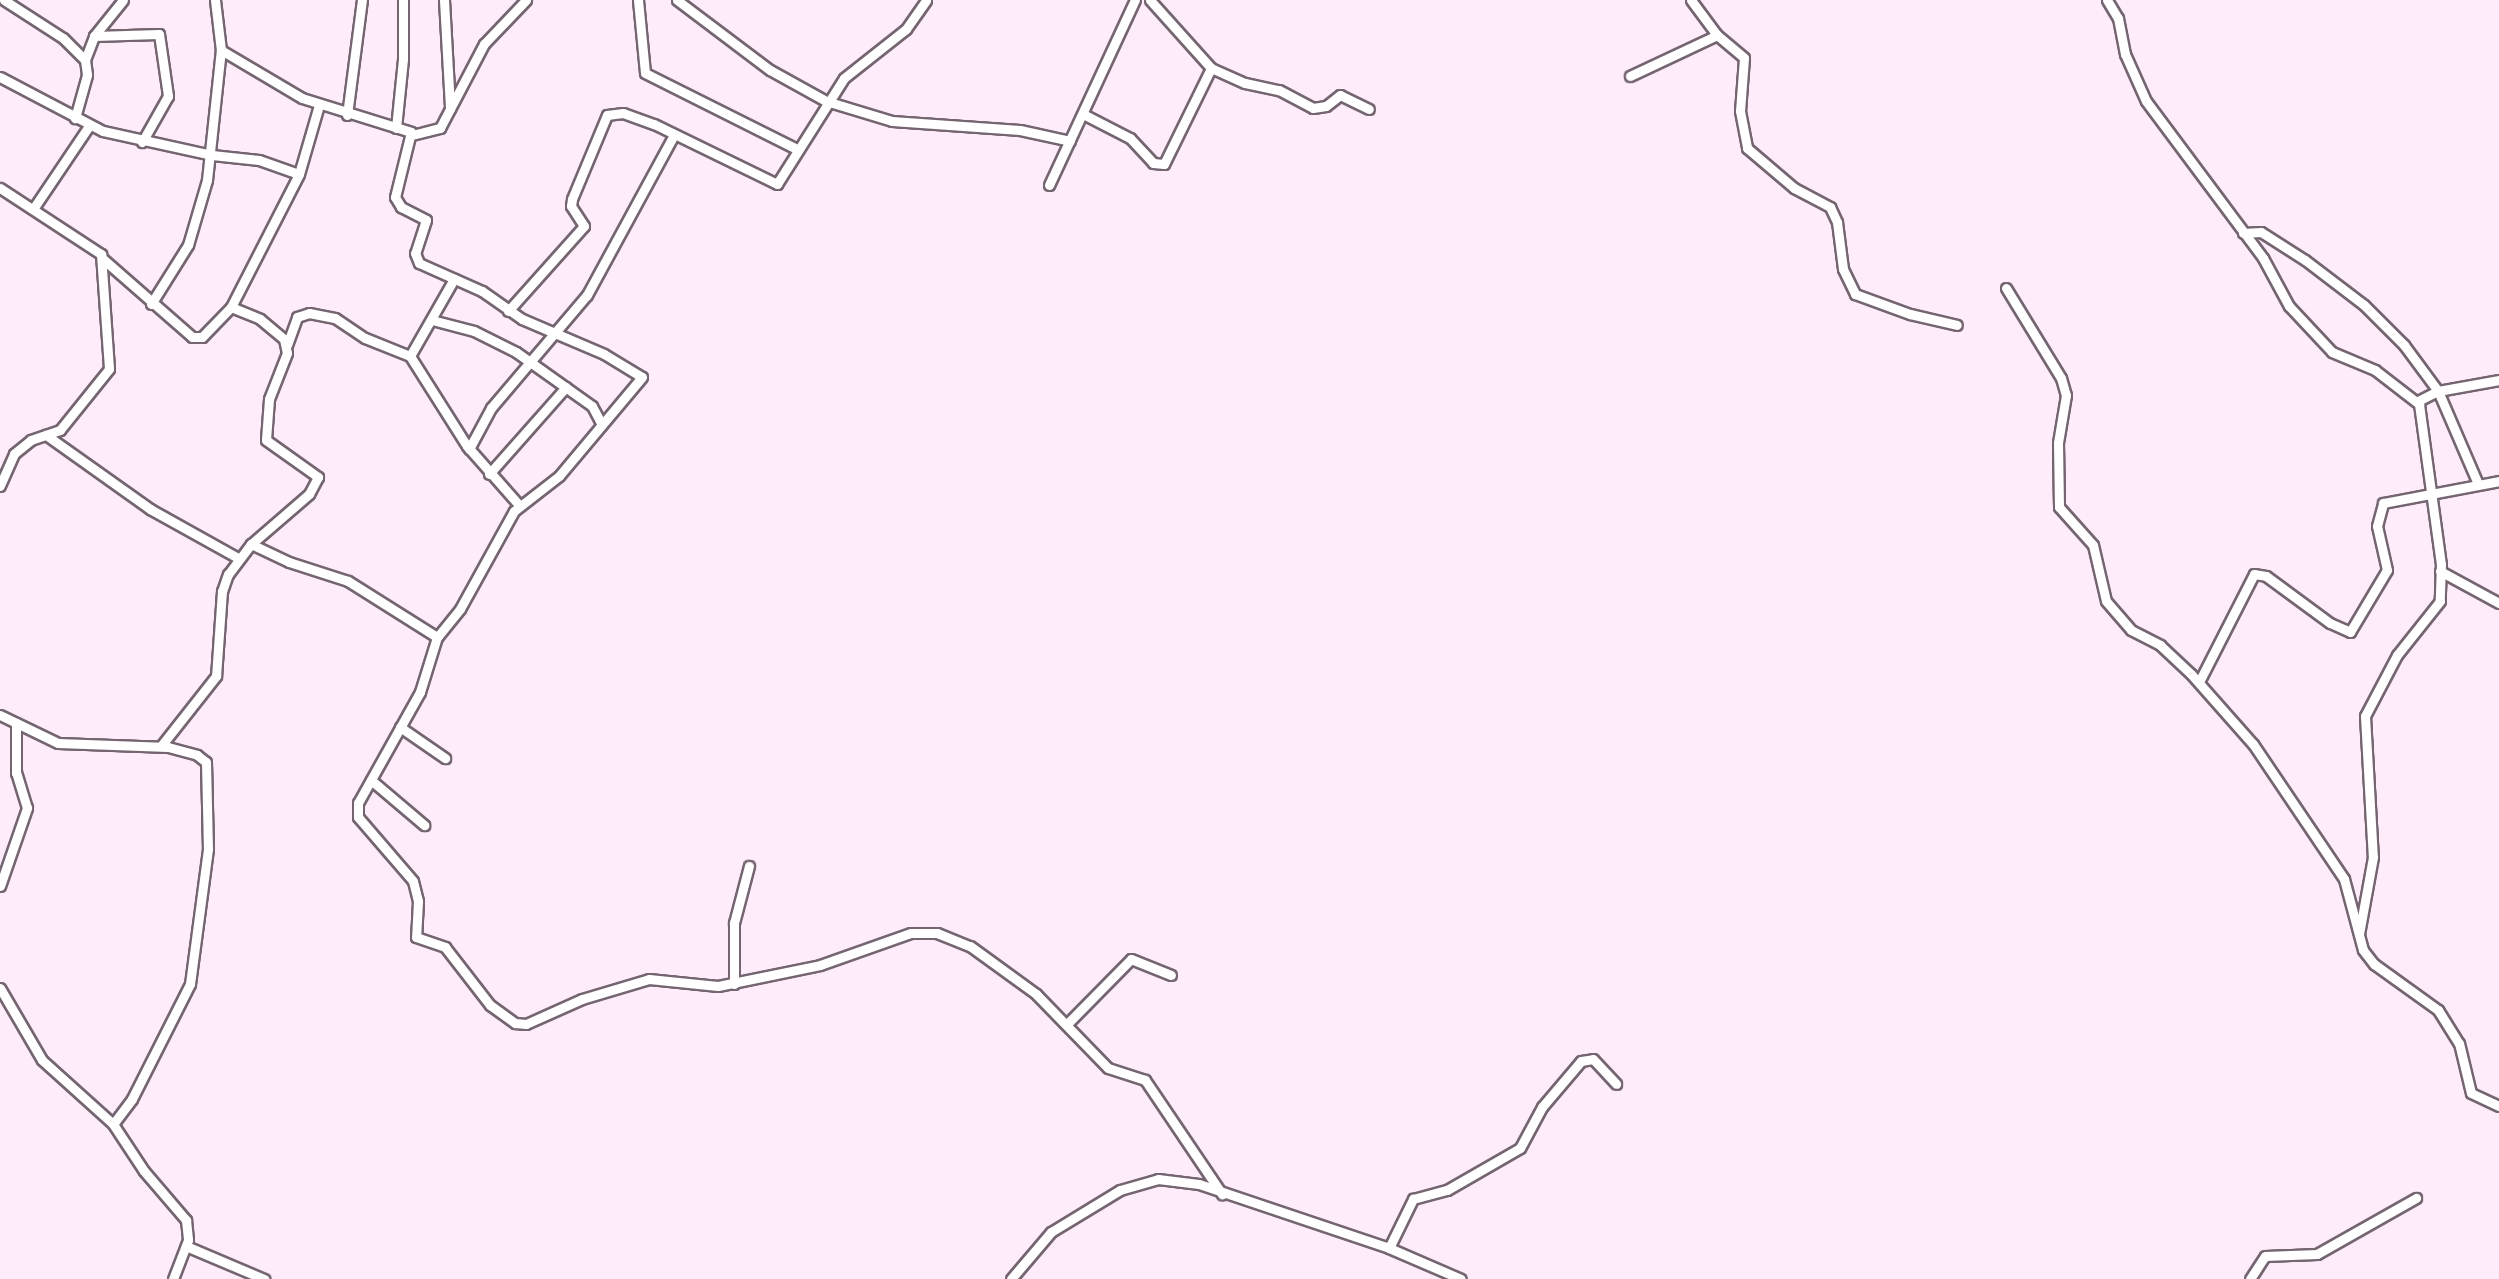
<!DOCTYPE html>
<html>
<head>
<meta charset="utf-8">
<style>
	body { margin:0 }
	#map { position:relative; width:2499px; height:1279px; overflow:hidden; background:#feecfb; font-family:"Fira Sans Condensed",sans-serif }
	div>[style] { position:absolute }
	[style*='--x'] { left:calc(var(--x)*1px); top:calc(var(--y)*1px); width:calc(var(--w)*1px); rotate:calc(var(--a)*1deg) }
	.roads { filter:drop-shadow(2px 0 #746571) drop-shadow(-2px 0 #746571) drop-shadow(0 2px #746571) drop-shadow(0 -2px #746571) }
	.street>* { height:9px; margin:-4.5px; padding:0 4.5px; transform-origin:4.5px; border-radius:4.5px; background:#fff }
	span { translate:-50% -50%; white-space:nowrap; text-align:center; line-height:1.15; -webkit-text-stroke:9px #fff; paint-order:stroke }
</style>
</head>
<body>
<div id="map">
	<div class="roads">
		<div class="street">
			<i style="--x:4;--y:0;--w:70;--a:32.8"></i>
			<i style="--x:63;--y:38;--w:31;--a:45"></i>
			<i style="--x:85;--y:60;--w:15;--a:82"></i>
			<i style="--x:87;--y:75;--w:45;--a:105.6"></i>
			<i style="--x:215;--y:0;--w:50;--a:83.2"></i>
			<i style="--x:221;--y:50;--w:94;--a:30.7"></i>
			<i style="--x:302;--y:98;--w:114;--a:17.3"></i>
			<i style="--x:411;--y:132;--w:67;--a:103.8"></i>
			<i style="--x:395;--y:197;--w:12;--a:59"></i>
			<i style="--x:401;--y:207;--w:28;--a:27"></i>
			<i style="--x:426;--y:220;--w:35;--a:108"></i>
			<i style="--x:415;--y:253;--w:11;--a:68"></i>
			<i style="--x:419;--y:263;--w:69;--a:24"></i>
			<i style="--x:482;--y:291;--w:49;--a:35"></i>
			<i style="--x:522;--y:319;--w:89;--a:23.1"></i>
			<i style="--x:604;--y:354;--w:44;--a:31.2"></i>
			<i style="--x:642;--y:377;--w:129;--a:130"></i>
			<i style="--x:559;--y:476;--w:57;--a:142.1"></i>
			<i style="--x:514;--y:511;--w:112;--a:118.9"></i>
			<i style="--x:460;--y:609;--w:36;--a:129"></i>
			<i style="--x:437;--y:637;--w:58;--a:107.2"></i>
			<i style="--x:420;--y:692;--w:127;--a:119.2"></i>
			<i style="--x:358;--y:803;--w:14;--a:90"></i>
			<i style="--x:358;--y:817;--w:84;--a:49.3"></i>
			<i style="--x:413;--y:881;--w:21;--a:76"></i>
			<i style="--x:418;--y:901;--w:36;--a:93"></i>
			<i style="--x:416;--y:937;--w:31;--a:19"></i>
			<i style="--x:445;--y:947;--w:73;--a:52.2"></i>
			<i style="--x:490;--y:1005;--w:31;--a:36"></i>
			<i style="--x:515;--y:1023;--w:11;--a:5"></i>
			<i style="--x:526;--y:1024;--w:61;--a:-24.1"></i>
			<i style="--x:582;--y:999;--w:70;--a:-16.6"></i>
			<i style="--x:649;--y:979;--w:69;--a:5.8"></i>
			<i style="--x:718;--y:986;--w:104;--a:-11.6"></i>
			<i style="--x:820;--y:965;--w:96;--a:-19.4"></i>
			<i style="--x:911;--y:933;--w:26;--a:0"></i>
			<i style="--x:937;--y:933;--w:35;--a:22"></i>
			<i style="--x:970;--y:946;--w:82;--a:36"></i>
			<i style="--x:1036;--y:994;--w:103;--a:45.8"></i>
			<i style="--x:1108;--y:1068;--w:39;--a:18"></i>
			<i style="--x:1145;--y:1080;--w:138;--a:56"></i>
			<i style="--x:444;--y:0;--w:109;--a:86.8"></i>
			<i style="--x:638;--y:0;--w:73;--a:84.5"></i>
			<i style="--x:645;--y:73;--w:170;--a:26.6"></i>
			<i style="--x:677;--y:0;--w:116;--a:37"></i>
			<i style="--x:770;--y:70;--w:64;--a:29"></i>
			<i style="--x:826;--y:101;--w:69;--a:16.9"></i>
			<i style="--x:892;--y:121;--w:128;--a:4"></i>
			<i style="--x:1020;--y:130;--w:51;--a:12.4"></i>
			<i style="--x:1150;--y:0;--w:91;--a:48.1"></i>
			<i style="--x:1211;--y:68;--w:37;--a:24"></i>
			<i style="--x:1245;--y:83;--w:35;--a:12"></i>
			<i style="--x:1279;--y:90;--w:38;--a:28"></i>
			<i style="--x:1313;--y:108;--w:13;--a:-9"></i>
			<i style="--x:1326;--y:106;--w:18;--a:-38"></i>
			<i style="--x:1340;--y:95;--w:32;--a:26"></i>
			<i style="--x:1691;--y:0;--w:44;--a:53.4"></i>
			<i style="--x:1717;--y:35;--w:35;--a:40"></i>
			<i style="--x:1744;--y:58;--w:53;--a:94.3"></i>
			<i style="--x:1740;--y:111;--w:38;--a:79"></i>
			<i style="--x:1747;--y:148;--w:62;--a:40.4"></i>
			<i style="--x:1794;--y:188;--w:41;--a:27.8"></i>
			<i style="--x:1830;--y:207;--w:17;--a:65"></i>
			<i style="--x:1837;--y:222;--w:47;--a:82.7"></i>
			<i style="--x:1843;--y:269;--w:28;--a:64"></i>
			<i style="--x:1855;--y:294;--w:59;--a:20"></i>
			<i style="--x:1910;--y:314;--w:48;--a:13.2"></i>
			<i style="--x:2107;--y:0;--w:21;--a:59"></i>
			<i style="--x:2118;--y:18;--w:37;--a:79"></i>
			<i style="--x:2125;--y:54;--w:51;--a:65.9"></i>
			<i style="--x:2146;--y:101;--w:196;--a:53.3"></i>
			<i style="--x:2263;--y:258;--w:55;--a:61.6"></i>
			<i style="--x:2289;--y:306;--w:63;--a:46.9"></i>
			<i style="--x:2332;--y:352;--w:47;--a:22.7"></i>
			<i style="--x:2375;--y:370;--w:56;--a:37.7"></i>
			<i style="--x:2419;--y:404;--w:162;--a:82.2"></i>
			<i style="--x:2441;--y:564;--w:37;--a:92"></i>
			<i style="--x:2440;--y:601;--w:69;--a:128.5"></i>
			<i style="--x:2397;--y:655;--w:69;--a:117.7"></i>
			<i style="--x:2365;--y:716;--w:141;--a:86.8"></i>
			<i style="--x:2373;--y:857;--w:78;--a:100.3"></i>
			<i style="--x:94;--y:36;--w:65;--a:-1.8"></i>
			<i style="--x:159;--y:34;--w:63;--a:81.7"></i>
			<i style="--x:168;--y:96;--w:53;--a:119.5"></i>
			<i style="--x:85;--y:60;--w:26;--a:-69"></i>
			<i style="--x:94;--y:36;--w:46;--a:-51.1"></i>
			<i style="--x:1630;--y:76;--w:96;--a:-25.2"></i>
			<i style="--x:0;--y:77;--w:116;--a:27.7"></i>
			<i style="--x:103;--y:131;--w:112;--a:12.4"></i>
			<i style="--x:212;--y:155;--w:47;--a:6.1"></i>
			<i style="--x:259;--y:160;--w:42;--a:19.3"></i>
			<i style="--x:1083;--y:114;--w:53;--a:27.1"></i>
			<i style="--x:1130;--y:138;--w:34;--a:47"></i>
			<i style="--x:1153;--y:163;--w:11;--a:5"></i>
			<i style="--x:1164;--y:164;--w:107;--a:-63.9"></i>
			<i style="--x:347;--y:115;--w:116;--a:-82.6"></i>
			<i style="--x:396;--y:128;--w:69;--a:-84.2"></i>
			<i style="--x:403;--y:59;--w:59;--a:-90"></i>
			<i style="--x:412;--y:135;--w:29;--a:-14"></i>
			<i style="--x:440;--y:128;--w:95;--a:-62.4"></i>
			<i style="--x:484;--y:44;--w:61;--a:-46.3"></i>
			<i style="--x:1049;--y:185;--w:204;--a:-65.1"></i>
			<i style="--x:0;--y:188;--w:121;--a:33.2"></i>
			<i style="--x:101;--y:254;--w:115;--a:86"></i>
			<i style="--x:109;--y:369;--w:78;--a:128.8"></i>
			<i style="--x:60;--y:430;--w:31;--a:161"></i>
			<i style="--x:31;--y:440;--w:22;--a:141"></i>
			<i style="--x:14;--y:454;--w:35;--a:114"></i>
			<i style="--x:33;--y:209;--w:100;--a:-56"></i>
			<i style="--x:2243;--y:233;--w:18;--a:-3"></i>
			<i style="--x:2261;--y:232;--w:52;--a:32.5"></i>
			<i style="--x:2305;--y:260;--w:74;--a:37.3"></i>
			<i style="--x:2364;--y:305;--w:57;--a:45"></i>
			<i style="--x:2404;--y:345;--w:57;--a:53.5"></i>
			<i style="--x:2438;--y:391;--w:101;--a:66.7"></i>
			<i style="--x:103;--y:259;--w:118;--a:41.2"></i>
			<i style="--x:192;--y:337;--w:10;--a:0"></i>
			<i style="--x:202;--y:337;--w:42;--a:-46"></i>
			<i style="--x:231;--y:307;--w:31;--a:22"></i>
			<i style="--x:260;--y:319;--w:31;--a:40"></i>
			<i style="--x:284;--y:339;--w:14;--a:78"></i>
			<i style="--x:287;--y:353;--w:49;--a:111.4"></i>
			<i style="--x:269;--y:399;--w:41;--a:94.2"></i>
			<i style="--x:266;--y:440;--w:64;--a:35.4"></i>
			<i style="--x:318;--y:477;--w:19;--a:118"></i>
			<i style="--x:309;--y:494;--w:77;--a:139.2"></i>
			<i style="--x:251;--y:544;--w:38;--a:127"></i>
			<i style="--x:228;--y:574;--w:18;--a:109"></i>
			<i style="--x:222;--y:591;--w:85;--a:94"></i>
			<i style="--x:216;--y:676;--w:89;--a:128.2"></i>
			<i style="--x:2006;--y:288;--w:105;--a:58.6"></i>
			<i style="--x:2061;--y:378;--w:18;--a:74"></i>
			<i style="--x:2066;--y:395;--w:49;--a:99.5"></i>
			<i style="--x:2058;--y:443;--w:64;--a:89.1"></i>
			<i style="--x:2059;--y:507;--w:51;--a:48.2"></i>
			<i style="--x:2093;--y:545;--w:57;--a:76.9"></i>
			<i style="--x:2106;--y:601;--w:38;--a:49"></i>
			<i style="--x:2131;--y:630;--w:33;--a:27"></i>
			<i style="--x:2160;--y:645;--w:42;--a:43.1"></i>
			<i style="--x:2191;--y:674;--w:94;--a:48.5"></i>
			<i style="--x:2253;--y:744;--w:163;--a:56"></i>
			<i style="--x:2344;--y:879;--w:73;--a:75"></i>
			<i style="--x:2363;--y:950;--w:18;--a:52"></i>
			<i style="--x:2374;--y:964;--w:79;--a:35.7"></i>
			<i style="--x:2438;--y:1010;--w:39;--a:58"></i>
			<i style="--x:2459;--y:1043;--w:51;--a:76.5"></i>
			<i style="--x:2471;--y:1093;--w:31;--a:25"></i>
			<i style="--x:151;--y:304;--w:70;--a:-57.9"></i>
			<i style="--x:188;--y:245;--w:68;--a:-73.7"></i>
			<i style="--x:207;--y:180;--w:131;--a:-83.9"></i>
			<i style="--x:231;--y:307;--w:149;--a:-62.9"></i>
			<i style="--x:299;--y:174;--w:72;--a:-73.8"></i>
			<i style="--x:508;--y:311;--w:114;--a:-48.2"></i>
			<i style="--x:584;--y:226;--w:24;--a:-123"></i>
			<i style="--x:571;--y:206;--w:7;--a:-82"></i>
			<i style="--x:572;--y:199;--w:91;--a:-67.4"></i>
			<i style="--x:607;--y:115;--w:16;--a:-7"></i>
			<i style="--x:623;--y:113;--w:33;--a:20"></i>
			<i style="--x:654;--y:124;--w:137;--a:26"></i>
			<i style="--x:777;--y:184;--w:125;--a:-57.7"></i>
			<i style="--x:844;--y:78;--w:79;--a:-38.3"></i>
			<i style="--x:906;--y:29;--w:35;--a:-55"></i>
			<i style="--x:432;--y:320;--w:43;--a:14.7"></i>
			<i style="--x:474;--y:331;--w:47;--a:26.6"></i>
			<i style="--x:516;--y:352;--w:93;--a:35.4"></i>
			<i style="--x:592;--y:406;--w:21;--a:62"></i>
			<i style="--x:287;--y:345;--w:30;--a:-70"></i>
			<i style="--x:297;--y:317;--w:13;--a:-18"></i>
			<i style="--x:309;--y:313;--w:26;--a:11"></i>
			<i style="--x:335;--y:318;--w:36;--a:34"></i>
			<i style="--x:365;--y:338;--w:48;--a:21.8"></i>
			<i style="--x:410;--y:356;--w:107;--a:57.7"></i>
			<i style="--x:467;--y:446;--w:79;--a:48.6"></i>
			<i style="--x:410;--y:356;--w:89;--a:-60.3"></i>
			<i style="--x:2418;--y:401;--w:22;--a:-27"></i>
			<i style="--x:2438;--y:391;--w:62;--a:-10.2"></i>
			<i style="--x:46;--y:435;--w:128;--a:35.4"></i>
			<i style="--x:150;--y:509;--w:101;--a:29.1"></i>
			<i style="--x:469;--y:449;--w:47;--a:-61.8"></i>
			<i style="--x:491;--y:408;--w:148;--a:-49.7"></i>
			<i style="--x:587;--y:295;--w:182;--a:-61.5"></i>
			<i style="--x:489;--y:474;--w:116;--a:-48.5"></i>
			<i style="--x:251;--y:544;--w:42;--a:25.3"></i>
			<i style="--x:289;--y:562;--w:62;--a:17.9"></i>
			<i style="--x:348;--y:581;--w:105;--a:32.2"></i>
			<i style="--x:2440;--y:571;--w:67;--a:28.5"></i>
			<i style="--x:2199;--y:682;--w:121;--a:-63"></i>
			<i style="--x:2254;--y:574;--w:12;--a:9"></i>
			<i style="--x:2266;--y:576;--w:79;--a:36.3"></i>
			<i style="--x:2330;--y:623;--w:22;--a:24"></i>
			<i style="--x:2350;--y:632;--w:72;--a:-59.2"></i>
			<i style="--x:2387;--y:570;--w:45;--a:-102.8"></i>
			<i style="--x:2377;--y:526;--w:24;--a:-75"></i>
			<i style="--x:2383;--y:503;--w:118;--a:-10.7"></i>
			<i style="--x:0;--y:715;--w:64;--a:25.8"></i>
			<i style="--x:58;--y:743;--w:110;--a:2.1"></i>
			<i style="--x:168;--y:747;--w:30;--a:15"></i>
			<i style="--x:197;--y:755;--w:11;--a:38"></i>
			<i style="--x:206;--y:762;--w:87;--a:88.7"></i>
			<i style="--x:208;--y:849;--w:136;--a:97.6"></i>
			<i style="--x:190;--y:984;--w:129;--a:116.8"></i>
			<i style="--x:132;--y:1099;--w:31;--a:127"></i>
			<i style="--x:400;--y:727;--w:55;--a:34.6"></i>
			<i style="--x:371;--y:780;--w:70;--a:40.3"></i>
			<i style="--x:0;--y:886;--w:83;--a:-70.9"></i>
			<i style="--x:27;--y:808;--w:37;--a:-107"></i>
			<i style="--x:16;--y:773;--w:50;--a:-90"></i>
			<i style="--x:734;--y:984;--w:61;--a:-90"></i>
			<i style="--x:734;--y:923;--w:59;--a:-75.3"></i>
			<i style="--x:0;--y:988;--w:83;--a:59.7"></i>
			<i style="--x:42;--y:1060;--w:96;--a:42"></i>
			<i style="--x:113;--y:1124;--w:56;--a:56.6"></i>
			<i style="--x:144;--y:1171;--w:65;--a:49.4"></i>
			<i style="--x:186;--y:1220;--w:20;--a:84"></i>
			<i style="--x:188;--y:1240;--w:42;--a:111"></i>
			<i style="--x:1067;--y:1024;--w:91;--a:-45.4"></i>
			<i style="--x:1131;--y:959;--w:43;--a:21.8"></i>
			<i style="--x:186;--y:1246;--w:85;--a:22.9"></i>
			<i style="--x:1389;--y:1248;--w:55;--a:-63.9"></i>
			<i style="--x:1413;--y:1199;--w:35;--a:-15"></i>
			<i style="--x:1447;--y:1190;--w:84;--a:-29.9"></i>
			<i style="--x:1520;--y:1148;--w:47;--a:-61.8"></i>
			<i style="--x:1542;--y:1107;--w:60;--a:-49.7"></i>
			<i style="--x:1581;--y:1061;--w:12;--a:-9"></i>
			<i style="--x:1593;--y:1059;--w:34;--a:47"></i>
			<i style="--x:1011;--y:1279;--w:62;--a:-49.6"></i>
			<i style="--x:1051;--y:1232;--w:81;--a:-31.3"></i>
			<i style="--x:1120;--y:1190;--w:40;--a:-16"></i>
			<i style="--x:1158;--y:1179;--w:41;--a:7"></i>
			<i style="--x:1199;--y:1184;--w:200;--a:18.6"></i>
			<i style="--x:1389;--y:1248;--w:78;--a:23.3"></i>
			<i style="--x:2250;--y:1279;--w:27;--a:-57"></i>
			<i style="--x:2265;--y:1256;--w:52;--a:-2.2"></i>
			<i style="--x:2317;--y:1254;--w:114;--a:-29.5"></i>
		</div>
	</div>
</div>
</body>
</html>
